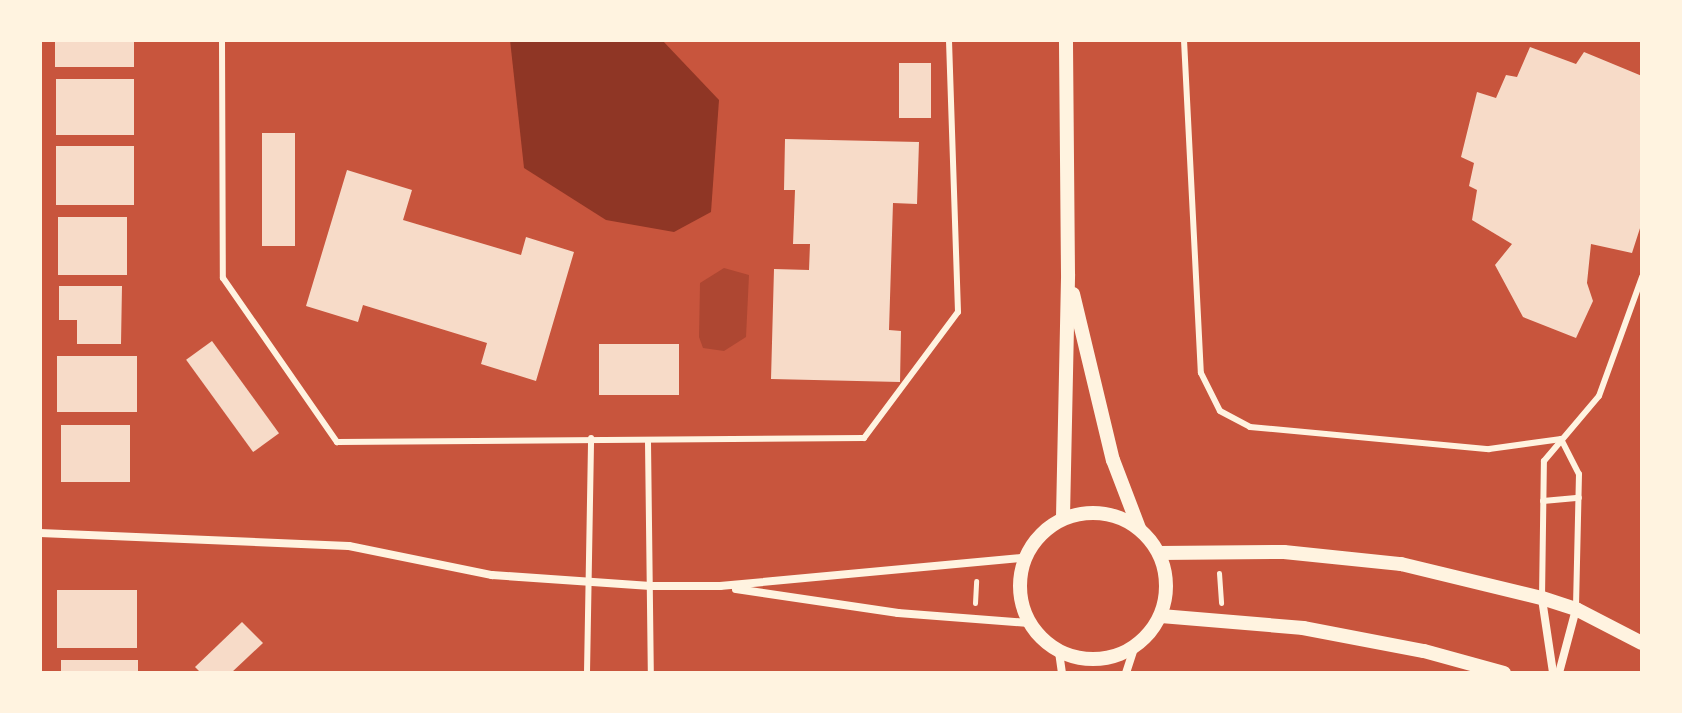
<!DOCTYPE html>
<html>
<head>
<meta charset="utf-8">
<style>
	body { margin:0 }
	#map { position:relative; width:1682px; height:713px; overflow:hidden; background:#c8553d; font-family:"Sofia Sans Condensed",sans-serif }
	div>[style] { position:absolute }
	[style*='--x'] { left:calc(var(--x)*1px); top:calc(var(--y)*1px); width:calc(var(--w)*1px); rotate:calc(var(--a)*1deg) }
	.green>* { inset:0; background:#ae4732 }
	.water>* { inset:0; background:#8f3625 }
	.building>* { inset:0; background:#f7dbc8; transform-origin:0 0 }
	.path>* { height:5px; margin:-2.5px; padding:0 2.5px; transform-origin:2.5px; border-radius:2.5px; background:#fff3e0 }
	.service>* { height:6px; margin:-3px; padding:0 3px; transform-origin:3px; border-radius:3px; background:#fff3e0 }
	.minor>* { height:8px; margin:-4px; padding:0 4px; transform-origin:4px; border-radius:4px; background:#fff3e0 }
	.tertiary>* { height:14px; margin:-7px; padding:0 7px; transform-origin:7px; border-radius:7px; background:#fff3e0 }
	.tertiary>.ring { margin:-7px; padding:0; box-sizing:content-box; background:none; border:14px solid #fff3e0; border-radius:50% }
	span { translate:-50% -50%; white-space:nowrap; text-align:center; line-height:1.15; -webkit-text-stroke:8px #fff3e0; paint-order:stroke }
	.frame { position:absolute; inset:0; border:42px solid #fff3e0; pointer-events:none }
</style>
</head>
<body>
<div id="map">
	<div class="green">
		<i style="clip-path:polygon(724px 268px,749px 275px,746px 337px,724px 351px,703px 348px,699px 337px,700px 283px)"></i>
	</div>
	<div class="water">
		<i style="clip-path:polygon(510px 40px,662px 40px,719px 100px,711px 212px,674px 232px,606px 220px,524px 168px)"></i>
	</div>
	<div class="building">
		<i style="left:55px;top:40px;width:79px;height:27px"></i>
		<i style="clip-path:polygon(1530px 47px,1576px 64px,1584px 52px,1642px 76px,1642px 222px,1632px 253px,1591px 244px,1587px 283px,1593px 301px,1576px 338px,1523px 317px,1495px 265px,1512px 244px,1472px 220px,1477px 190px,1469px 186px,1474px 163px,1461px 157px,1477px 92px,1496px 98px,1506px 75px,1517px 77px)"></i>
		<i style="left:899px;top:63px;width:32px;height:55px"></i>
		<i style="left:56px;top:79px;width:78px;height:56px"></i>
		<i style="left:262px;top:133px;width:33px;height:113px"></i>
		<i style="clip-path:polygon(785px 139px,919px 142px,917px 204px,893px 203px,889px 330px,901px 331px,900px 382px,771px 379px,774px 269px,809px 270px,810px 244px,793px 244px,795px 190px,784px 190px)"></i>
		<i style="left:56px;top:146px;width:78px;height:59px"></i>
		<i style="clip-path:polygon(347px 170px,412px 190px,403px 220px,521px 255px,526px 237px,574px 252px,536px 381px,481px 364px,487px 343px,363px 305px,358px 322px,306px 306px)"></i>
		<i style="left:58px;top:217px;width:69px;height:58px"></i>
		<i style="clip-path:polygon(59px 286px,122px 286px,121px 344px,77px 344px,77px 320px,59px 320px)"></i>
		<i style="left:212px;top:341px;width:114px;height:32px;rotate:54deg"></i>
		<i style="left:599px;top:344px;width:80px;height:51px"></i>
		<i style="left:57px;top:356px;width:80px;height:56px"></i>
		<i style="left:61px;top:425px;width:69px;height:57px"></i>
		<i style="left:57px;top:590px;width:80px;height:58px"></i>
		<i style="clip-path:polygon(242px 622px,263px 643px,231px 673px,201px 673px,195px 667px)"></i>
		<i style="left:61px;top:660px;width:77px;height:13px"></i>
	</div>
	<div class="path">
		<i style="--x:1219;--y:573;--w:30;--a:86"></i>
		<i style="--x:975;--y:603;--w:22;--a:-87"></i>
	</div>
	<div class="service">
		<i style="--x:222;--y:40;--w:238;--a:89.8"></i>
		<i style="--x:223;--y:278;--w:200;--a:55.2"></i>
		<i style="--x:337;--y:442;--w:527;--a:-0.43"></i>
		<i style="--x:864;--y:438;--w:157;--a:-53.3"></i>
		<i style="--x:958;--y:312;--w:272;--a:-91.9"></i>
		<i style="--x:1184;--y:40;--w:333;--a:87.1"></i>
		<i style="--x:1201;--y:373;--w:42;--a:63.4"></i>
		<i style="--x:1220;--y:411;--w:34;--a:28"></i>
		<i style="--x:1250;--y:427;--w:240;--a:5.3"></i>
		<i style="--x:1489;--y:449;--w:73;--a:-7.9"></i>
		<i style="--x:1561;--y:439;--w:39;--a:63"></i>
		<i style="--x:1579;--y:474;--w:133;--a:91.3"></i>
		<i style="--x:648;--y:442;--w:231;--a:89.3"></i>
		<i style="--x:1543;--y:501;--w:36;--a:-5"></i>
		<i style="--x:1542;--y:598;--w:137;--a:-89.2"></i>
		<i style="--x:1544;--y:461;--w:85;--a:-49.8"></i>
		<i style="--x:1599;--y:396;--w:127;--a:-70.1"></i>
		<i style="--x:587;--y:673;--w:235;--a:-89"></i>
	</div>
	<div class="minor">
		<i style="--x:40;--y:533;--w:309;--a:2.4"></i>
		<i style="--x:349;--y:546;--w:146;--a:11.5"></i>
		<i style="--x:492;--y:575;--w:159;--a:4"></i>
		<i style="--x:651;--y:586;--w:69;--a:0"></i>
		<i style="--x:720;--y:586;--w:305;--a:-5.3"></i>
		<i style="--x:736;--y:589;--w:164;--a:8.4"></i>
		<i style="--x:898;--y:613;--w:131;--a:4.4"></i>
		<i style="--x:1542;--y:599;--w:75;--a:81.5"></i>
		<i style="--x:1059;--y:652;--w:21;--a:82"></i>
		<i style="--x:1126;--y:673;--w:26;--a:-72"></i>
		<i style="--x:1559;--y:673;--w:66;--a:-75.1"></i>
	</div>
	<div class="tertiary">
		<i style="--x:1073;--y:294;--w:171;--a:76.5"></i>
		<i style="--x:1113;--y:460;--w:73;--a:69.1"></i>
		<i class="ring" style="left:1020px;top:513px;width:132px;height:132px"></i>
		<i style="--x:1063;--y:517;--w:243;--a:-88.8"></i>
		<i style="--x:1068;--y:274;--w:234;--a:-90.5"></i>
		<i style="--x:1159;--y:553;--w:125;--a:-0.5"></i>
		<i style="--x:1284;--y:552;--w:118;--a:5.9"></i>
		<i style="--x:1401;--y:564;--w:145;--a:13.6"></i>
		<i style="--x:1542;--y:598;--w:36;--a:18"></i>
		<i style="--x:1576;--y:609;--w:74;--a:27.3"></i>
		<i style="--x:1161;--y:616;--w:143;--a:4.8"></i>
		<i style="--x:1303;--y:628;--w:123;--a:10.8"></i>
		<i style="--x:1424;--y:651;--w:83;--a:15.4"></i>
	</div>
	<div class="frame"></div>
</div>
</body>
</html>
